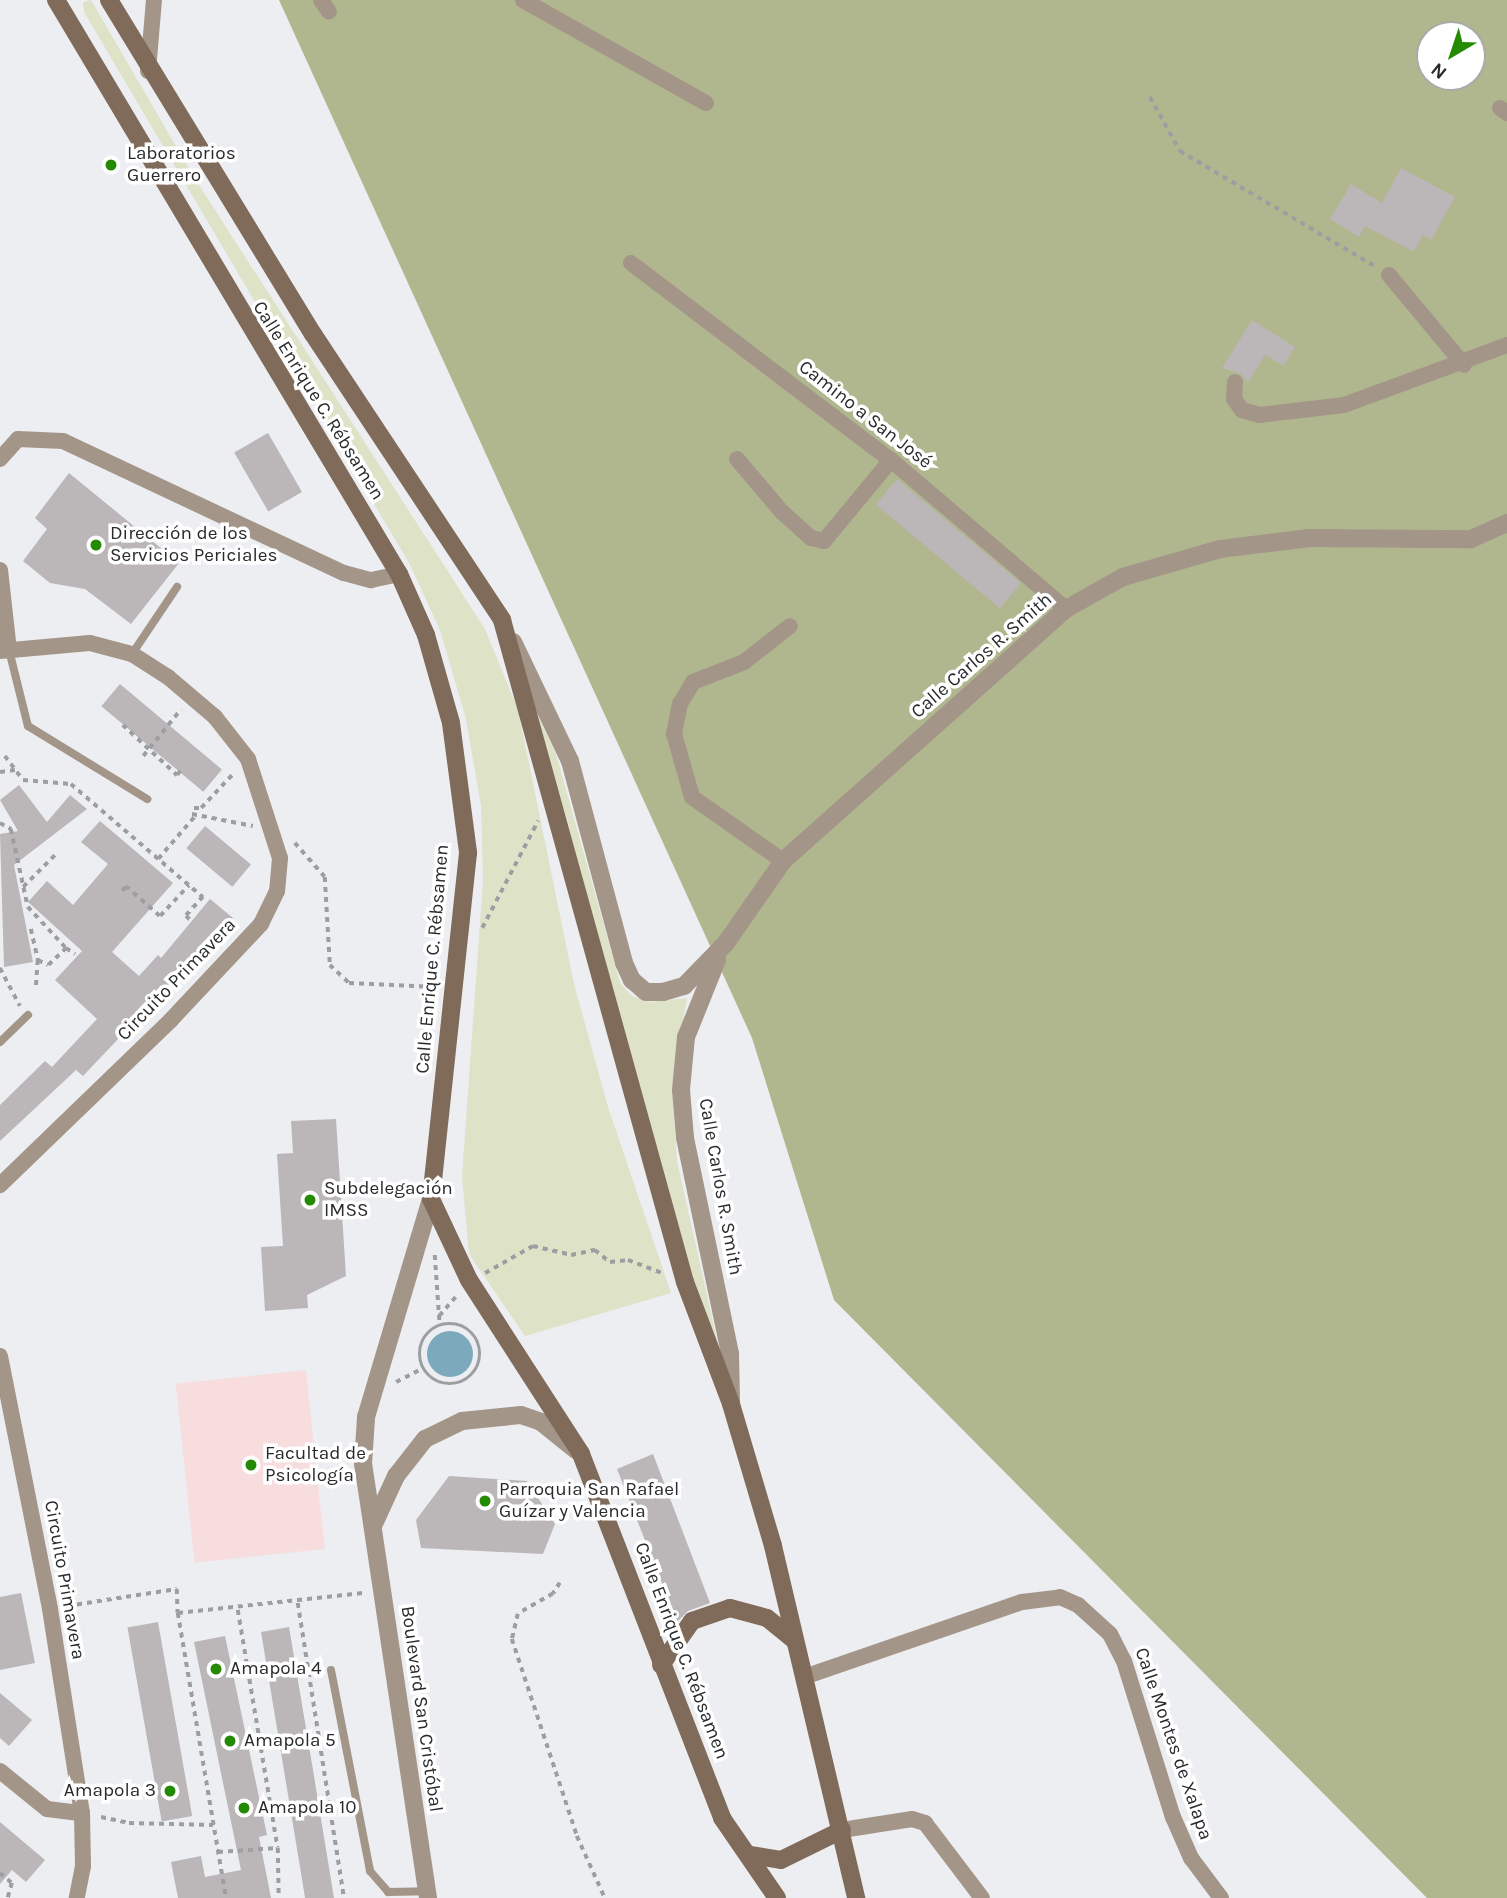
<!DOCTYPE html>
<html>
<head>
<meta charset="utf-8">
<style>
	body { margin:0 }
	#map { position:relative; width:1507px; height:1898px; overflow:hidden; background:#eceef2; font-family:Karla,sans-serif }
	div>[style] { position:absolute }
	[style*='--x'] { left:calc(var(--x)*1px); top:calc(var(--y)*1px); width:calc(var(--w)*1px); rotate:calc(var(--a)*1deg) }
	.education>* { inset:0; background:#f8ddde; transform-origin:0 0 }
	.green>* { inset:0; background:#dee2c7 }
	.forest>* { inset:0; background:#b0b68e }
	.water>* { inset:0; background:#7da9bc }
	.round { border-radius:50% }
	.building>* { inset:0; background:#bbb6b8; transform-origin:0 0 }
	.path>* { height:3.5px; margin-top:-1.75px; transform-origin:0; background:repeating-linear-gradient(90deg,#9c9ea1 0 5px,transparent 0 10px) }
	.path>.ring { margin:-1.75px; padding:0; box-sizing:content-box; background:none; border:3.5px solid #9c9ea1; border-radius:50% }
	.service>* { height:8px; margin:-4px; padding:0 4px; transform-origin:4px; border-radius:4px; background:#a49589 }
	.minor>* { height:16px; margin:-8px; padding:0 8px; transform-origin:8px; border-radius:8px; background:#a49589 }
	.tertiary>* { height:18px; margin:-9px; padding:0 9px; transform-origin:9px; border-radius:9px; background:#a49589 }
	.secondary>* { height:18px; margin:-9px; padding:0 9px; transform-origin:9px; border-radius:9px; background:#806a59 }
	.dots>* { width:19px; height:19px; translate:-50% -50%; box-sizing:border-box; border:4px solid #fff; border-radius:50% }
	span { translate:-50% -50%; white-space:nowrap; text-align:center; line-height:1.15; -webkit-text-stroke:7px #fff; paint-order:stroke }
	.poi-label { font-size:19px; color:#292a2b }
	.left { translate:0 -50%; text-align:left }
	.right { translate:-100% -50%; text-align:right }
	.street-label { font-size:19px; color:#292a2b }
	.north { position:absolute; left:1416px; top:21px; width:70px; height:70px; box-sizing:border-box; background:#fff; border:2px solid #a9aaaa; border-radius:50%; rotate:219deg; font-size:19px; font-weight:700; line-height:28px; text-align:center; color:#292a2b }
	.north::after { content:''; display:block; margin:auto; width:24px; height:32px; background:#238a01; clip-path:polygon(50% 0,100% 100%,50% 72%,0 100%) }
</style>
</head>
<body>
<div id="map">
	<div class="education">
		<i style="left:306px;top:1370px;width:180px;height:131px;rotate:84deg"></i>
	</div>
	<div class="green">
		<i style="clip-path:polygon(91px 0,195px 179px,485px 629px,518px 710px,574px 984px,608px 1107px,671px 1293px,525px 1336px,469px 1254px,462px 1176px,483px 881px,481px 806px,466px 719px,440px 630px,409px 563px,84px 12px,83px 2px)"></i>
		<i style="clip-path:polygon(524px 687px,556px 754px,620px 983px,632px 996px,649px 1002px,687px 998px,672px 1087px,677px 1161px,721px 1358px,686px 1257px,598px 950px,568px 822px)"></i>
	</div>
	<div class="forest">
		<i style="clip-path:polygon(evenodd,279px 0,1507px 0,1507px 1898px,1427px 1898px,834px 1300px,752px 1038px,279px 0,1430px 35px,1472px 35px,1472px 77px,1430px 77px,1430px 35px)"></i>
	</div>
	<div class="water">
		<i class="round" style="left:427px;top:1331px;width:46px;height:46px"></i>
	</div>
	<div class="building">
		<i style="clip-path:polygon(1401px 168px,1455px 197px,1431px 240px,1423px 235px,1414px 252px,1365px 226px,1359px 237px,1330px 219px,1351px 184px,1382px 203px)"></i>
		<i style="clip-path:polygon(1252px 320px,1295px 347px,1284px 366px,1265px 355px,1248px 383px,1240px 373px,1222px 368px)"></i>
		<i style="left:268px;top:433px;width:68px;height:39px;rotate:60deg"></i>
		<i style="clip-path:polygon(69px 473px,179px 563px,131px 624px,85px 589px,50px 583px,23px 561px,47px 529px,35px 518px)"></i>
		<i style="left:897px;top:479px;width:162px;height:33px;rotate:40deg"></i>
		<i style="left:120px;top:684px;width:133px;height:29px;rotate:40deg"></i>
		<i style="clip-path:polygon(19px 785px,47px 822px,70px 795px,87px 809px,14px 865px,33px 962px,4px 967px,0 834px,18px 831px,0 800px)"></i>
		<i style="clip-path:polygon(100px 821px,173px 883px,112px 952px,139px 976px,158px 955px,161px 958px,210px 899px,233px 918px,83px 1076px,76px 1070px,0 1141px,0 1105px,45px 1061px,52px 1067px,97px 1019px,55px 980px,82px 951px,28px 902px,47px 881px,73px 905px,108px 864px,81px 842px)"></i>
		<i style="left:205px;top:826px;width:60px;height:29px;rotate:40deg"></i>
		<i style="clip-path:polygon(336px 1119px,346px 1276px,307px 1295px,308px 1308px,265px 1311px,261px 1247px,283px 1246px,277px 1154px,293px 1153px,291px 1121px)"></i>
		<i style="clip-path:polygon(653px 1454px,710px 1603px,688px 1611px,677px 1622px,617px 1469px)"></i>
		<i style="clip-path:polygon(449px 1476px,527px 1481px,555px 1524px,543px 1554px,421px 1548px,416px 1520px)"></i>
		<i style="clip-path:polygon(21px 1593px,35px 1663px,0 1670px,0 1597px)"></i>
		<i style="left:158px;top:1622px;width:197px;height:31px;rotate:80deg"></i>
		<i style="clip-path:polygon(289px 1627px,312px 1764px,334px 1898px,305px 1898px,301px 1873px,261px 1632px)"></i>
		<i style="clip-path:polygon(225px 1636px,267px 1835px,259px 1837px,271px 1898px,178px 1898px,171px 1862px,201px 1856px,205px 1877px,241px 1870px,194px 1642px)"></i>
		<i style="clip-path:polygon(0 1693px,32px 1720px,9px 1746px,0 1738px)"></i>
		<i style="clip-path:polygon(0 1822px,45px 1860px,26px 1882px,12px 1870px,0 1884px)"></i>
	</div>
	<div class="path">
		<i style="--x:1150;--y:97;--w:62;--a:60.9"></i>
		<i style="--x:1180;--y:151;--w:228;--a:30.6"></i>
		<i style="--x:123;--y:725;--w:74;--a:42.8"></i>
		<i style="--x:177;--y:775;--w:5;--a:-53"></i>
		<i style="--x:5;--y:756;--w:30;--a:53"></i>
		<i style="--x:23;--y:780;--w:48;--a:4.8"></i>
		<i style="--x:71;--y:784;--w:174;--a:40.6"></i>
		<i style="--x:203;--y:897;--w:25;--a:132"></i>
		<i style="--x:186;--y:916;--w:8;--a:40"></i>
		<i style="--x:143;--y:756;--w:60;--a:-51"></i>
		<i style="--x:0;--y:772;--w:15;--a:-8"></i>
		<i style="--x:194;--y:808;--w:7;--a:0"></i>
		<i style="--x:201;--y:808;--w:47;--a:-46.7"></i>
		<i style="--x:192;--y:814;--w:62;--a:11.1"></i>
		<i style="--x:0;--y:823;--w:13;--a:29"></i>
		<i style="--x:11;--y:829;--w:80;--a:77.7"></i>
		<i style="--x:28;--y:907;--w:56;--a:47.2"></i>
		<i style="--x:295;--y:843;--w:45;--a:48.6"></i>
		<i style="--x:325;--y:877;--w:88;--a:86.7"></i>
		<i style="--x:330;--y:965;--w:26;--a:43"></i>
		<i style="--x:349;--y:983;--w:87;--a:2.6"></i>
		<i style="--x:158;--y:859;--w:58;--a:-49.2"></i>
		<i style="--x:23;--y:887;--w:47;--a:-45"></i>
		<i style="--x:122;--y:891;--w:6;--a:-51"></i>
		<i style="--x:126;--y:886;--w:45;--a:41.4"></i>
		<i style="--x:160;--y:916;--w:42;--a:-46.9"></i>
		<i style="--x:482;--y:928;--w:121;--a:-62.4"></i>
		<i style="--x:31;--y:929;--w:32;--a:77"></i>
		<i style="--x:38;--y:960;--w:29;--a:94"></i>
		<i style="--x:38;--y:960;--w:11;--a:27"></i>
		<i style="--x:48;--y:965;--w:25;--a:-43"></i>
		<i style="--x:66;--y:948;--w:11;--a:34"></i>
		<i style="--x:0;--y:968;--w:43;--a:62.2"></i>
		<i style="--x:435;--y:1255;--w:71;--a:86"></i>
		<i style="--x:485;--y:1273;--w:55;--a:-29.4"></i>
		<i style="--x:533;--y:1246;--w:39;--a:13"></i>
		<i style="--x:571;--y:1255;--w:25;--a:-12"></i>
		<i style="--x:595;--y:1250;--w:19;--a:39"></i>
		<i style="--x:610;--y:1262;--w:18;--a:-6"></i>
		<i style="--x:628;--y:1260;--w:39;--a:21"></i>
		<i style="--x:439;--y:1316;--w:29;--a:-49"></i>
		<i class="ring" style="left:420px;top:1324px;width:56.5px;height:56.5px"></i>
		<i style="--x:396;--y:1382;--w:30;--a:-27"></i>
		<i style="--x:560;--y:1583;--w:13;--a:122"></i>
		<i style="--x:553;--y:1594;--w:40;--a:150.3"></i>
		<i style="--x:518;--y:1614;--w:26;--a:103"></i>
		<i style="--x:512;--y:1639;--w:207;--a:71.7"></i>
		<i style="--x:577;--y:1836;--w:68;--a:65.7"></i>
		<i style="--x:298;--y:1603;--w:299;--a:81.1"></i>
		<i style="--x:67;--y:1606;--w:111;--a:-8.8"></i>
		<i style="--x:177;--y:1589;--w:24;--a:88"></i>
		<i style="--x:178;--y:1613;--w:186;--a:-6.2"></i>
		<i style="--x:238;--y:1610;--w:241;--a:80.5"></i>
		<i style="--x:278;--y:1848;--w:50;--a:88.9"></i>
		<i style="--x:178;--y:1613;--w:289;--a:80.4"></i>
		<i style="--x:101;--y:1817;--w:29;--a:12"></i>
		<i style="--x:129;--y:1823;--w:84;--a:1.4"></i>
		<i style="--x:218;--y:1852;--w:60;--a:-3.8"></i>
		<i style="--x:0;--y:1873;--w:16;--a:40"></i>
		<i style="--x:12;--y:1883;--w:16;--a:105"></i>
	</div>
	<div class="service">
		<i style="--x:9;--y:650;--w:78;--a:76"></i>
		<i style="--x:28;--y:726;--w:140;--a:31.5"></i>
		<i style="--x:132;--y:654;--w:81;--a:-56.1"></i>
		<i style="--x:0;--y:1042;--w:39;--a:-44"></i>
		<i style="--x:331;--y:1670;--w:205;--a:79"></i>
		<i style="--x:370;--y:1871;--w:28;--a:49"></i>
		<i style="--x:388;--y:1892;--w:39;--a:-1"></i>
	</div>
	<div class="minor">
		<i style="--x:321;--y:0;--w:14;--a:56"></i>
		<i style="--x:523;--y:0;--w:210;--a:29.4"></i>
		<i style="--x:148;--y:71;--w:71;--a:-85.2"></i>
		<i style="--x:1500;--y:108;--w:9;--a:36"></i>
		<i style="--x:631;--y:263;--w:326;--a:37.2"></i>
		<i style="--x:891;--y:460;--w:230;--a:40.4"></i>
		<i style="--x:1389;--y:275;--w:117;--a:50.2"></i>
		<i style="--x:1235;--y:382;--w:17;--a:93"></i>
		<i style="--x:1234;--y:399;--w:14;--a:54"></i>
		<i style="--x:1242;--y:410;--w:18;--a:16"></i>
		<i style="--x:1259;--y:415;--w:86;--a:-6.7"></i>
		<i style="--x:1344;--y:405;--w:174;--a:-20.2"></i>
		<i style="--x:0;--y:459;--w:27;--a:-48"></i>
		<i style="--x:18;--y:439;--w:45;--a:2.5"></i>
		<i style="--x:63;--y:441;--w:310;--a:25.2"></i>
		<i style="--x:344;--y:573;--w:28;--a:15"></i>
		<i style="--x:371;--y:580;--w:29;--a:-12"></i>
		<i style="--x:737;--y:459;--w:70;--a:49.7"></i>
		<i style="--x:782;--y:512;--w:39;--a:42"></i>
		<i style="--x:811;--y:538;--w:13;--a:13"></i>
		<i style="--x:824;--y:541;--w:105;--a:-50.4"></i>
		<i style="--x:0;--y:570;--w:81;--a:83.6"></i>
		<i style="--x:0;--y:651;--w:90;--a:-5.1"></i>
		<i style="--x:90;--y:643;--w:43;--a:14.7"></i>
		<i style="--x:132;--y:654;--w:43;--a:32.6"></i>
		<i style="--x:168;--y:677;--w:62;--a:40.4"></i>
		<i style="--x:215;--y:717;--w:53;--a:51.8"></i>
		<i style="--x:248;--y:759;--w:104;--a:72.1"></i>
		<i style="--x:280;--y:858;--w:33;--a:95"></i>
		<i style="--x:277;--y:891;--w:37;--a:116"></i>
		<i style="--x:261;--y:924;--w:132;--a:133.2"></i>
		<i style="--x:171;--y:1020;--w:238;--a:136"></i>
		<i style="--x:783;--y:861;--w:111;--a:-144.9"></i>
		<i style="--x:692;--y:797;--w:66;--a:-105.9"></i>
		<i style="--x:674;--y:734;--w:31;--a:-79"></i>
		<i style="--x:680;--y:704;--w:26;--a:-59"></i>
		<i style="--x:693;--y:682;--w:55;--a:-21.4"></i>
		<i style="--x:744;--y:662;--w:58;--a:-38"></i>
		<i style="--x:0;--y:1356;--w:258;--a:78.8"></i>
		<i style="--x:50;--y:1609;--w:206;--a:81.1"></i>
		<i style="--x:82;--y:1813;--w:53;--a:88.9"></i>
		<i style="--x:83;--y:1866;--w:33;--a:101"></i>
		<i style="--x:804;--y:1677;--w:231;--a:-19"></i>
		<i style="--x:1022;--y:1602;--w:38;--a:-7"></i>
		<i style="--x:1060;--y:1597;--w:20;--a:24"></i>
		<i style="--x:1078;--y:1605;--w:43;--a:42.2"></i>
		<i style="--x:1110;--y:1634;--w:30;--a:63"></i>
		<i style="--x:1124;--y:1661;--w:164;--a:72.6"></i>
		<i style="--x:1173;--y:1817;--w:45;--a:66.3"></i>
		<i style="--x:1191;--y:1858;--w:50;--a:53.1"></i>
		<i style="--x:0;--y:1771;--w:60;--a:39"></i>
		<i style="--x:47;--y:1809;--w:35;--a:7"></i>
		<i style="--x:842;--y:1830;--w:71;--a:-8.9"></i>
		<i style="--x:912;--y:1819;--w:14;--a:17"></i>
		<i style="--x:925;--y:1823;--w:94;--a:52.8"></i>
	</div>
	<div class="tertiary">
		<i style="--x:513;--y:642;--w:132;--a:64.4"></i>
		<i style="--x:570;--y:761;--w:209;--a:75"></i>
		<i style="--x:624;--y:963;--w:19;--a:65"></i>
		<i style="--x:632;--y:980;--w:18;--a:41"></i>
		<i style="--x:646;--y:992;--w:17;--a:0"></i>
		<i style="--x:663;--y:992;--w:22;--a:-16"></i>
		<i style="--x:684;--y:986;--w:60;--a:-45.7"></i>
		<i style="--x:726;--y:943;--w:100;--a:-55.2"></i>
		<i style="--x:783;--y:861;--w:379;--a:-41.7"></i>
		<i style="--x:1066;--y:609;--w:65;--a:-29.3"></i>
		<i style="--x:1123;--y:577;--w:101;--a:-16.1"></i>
		<i style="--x:1220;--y:549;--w:90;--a:-7"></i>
		<i style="--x:1309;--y:538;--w:162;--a:0.4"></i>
		<i style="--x:1471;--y:539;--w:39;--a:-24"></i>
		<i style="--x:717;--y:960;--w:83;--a:111.9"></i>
		<i style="--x:686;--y:1037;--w:53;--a:95.4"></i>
		<i style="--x:681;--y:1090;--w:48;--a:85.2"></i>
		<i style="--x:685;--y:1138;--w:221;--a:78.2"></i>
		<i style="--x:730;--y:1354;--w:46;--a:88.8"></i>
		<i style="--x:373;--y:1526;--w:55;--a:-65.3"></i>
		<i style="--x:396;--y:1476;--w:47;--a:-51.9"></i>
		<i style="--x:425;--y:1439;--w:41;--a:-25.9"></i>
		<i style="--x:462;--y:1421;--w:59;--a:-5.8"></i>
		<i style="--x:521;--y:1415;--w:21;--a:19"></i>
		<i style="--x:541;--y:1422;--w:45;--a:38.7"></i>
		<i style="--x:428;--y:1898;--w:439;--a:-98.5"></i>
		<i style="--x:363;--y:1464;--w:47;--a:-86.3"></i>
		<i style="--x:366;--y:1417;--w:227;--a:-73.4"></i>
	</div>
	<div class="secondary">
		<i style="--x:56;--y:0;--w:669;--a:59.14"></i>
		<i style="--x:399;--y:574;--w:67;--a:66.1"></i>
		<i style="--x:426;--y:635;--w:91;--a:74.1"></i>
		<i style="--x:451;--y:723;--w:131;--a:82.5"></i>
		<i style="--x:468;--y:853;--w:348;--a:96.1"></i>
		<i style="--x:431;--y:1199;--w:89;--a:64.9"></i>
		<i style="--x:469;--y:1280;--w:207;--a:57.2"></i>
		<i style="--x:581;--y:1454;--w:390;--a:68.8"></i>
		<i style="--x:722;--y:1818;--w:97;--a:55.5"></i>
		<i style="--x:109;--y:0;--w:391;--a:58.6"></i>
		<i style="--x:313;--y:334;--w:343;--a:56.5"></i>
		<i style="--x:502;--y:620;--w:687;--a:74.55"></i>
		<i style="--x:685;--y:1282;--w:130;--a:69.3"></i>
		<i style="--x:731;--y:1404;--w:148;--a:73.5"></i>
		<i style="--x:773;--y:1546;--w:362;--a:76.7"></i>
		<i style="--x:661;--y:1665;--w:54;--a:-54.8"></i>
		<i style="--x:692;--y:1621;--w:40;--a:-18.9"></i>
		<i style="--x:730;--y:1608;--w:38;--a:15"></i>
		<i style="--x:767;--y:1618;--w:36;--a:39"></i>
		<i style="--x:750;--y:1855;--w:31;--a:9"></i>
		<i style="--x:781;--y:1860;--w:68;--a:-26.2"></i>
	</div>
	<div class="dots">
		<i style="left:111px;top:165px;background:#238a01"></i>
		<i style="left:96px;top:545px;background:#238a01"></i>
		<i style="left:310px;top:1200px;background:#238a01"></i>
		<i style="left:251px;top:1465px;background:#238a01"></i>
		<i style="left:485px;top:1501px;background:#238a01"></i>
		<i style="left:216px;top:1669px;background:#238a01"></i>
		<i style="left:230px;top:1741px;background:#238a01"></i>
		<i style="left:170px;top:1791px;background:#238a01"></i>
		<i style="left:244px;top:1808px;background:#238a01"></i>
	</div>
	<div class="poi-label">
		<span class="left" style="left:127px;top:165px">Laboratorios<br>Guerrero</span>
		<span class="left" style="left:110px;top:545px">Dirección de los<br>Servicios Periciales</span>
		<span class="left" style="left:324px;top:1200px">Subdelegación<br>IMSS</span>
		<span class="left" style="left:265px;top:1465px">Facultad de<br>Psicología</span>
		<span class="left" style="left:499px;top:1501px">Parroquia San Rafael<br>Guízar y Valencia</span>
		<span class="left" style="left:230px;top:1669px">Amapola 4</span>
		<span class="left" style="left:244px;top:1741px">Amapola 5</span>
		<span class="right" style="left:156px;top:1791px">Amapola 3</span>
		<span class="left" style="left:258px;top:1808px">Amapola 10</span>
	</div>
	<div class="street-label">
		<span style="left:318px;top:401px;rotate:58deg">Calle Enrique C. Rébsamen</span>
		<span style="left:865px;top:415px;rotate:38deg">Camino a San José</span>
		<span style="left:982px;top:656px;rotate:-41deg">Calle Carlos R. Smith</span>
		<span style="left:433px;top:959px;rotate:-85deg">Calle Enrique C. Rébsamen</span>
		<span style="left:177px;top:980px;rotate:-46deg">Circuito Primavera</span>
		<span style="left:720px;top:1187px;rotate:80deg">Calle Carlos R. Smith</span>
		<span style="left:64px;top:1580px;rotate:80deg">Circuito Primavera</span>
		<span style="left:681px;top:1651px;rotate:69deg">Calle Enrique C. Rébsamen</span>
		<span style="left:421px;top:1709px;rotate:82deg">Boulevard San Cristóbal</span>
		<span style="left:1173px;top:1744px;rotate:71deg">Calle Montes de Xalapa</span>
	</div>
	<div class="north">N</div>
</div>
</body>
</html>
